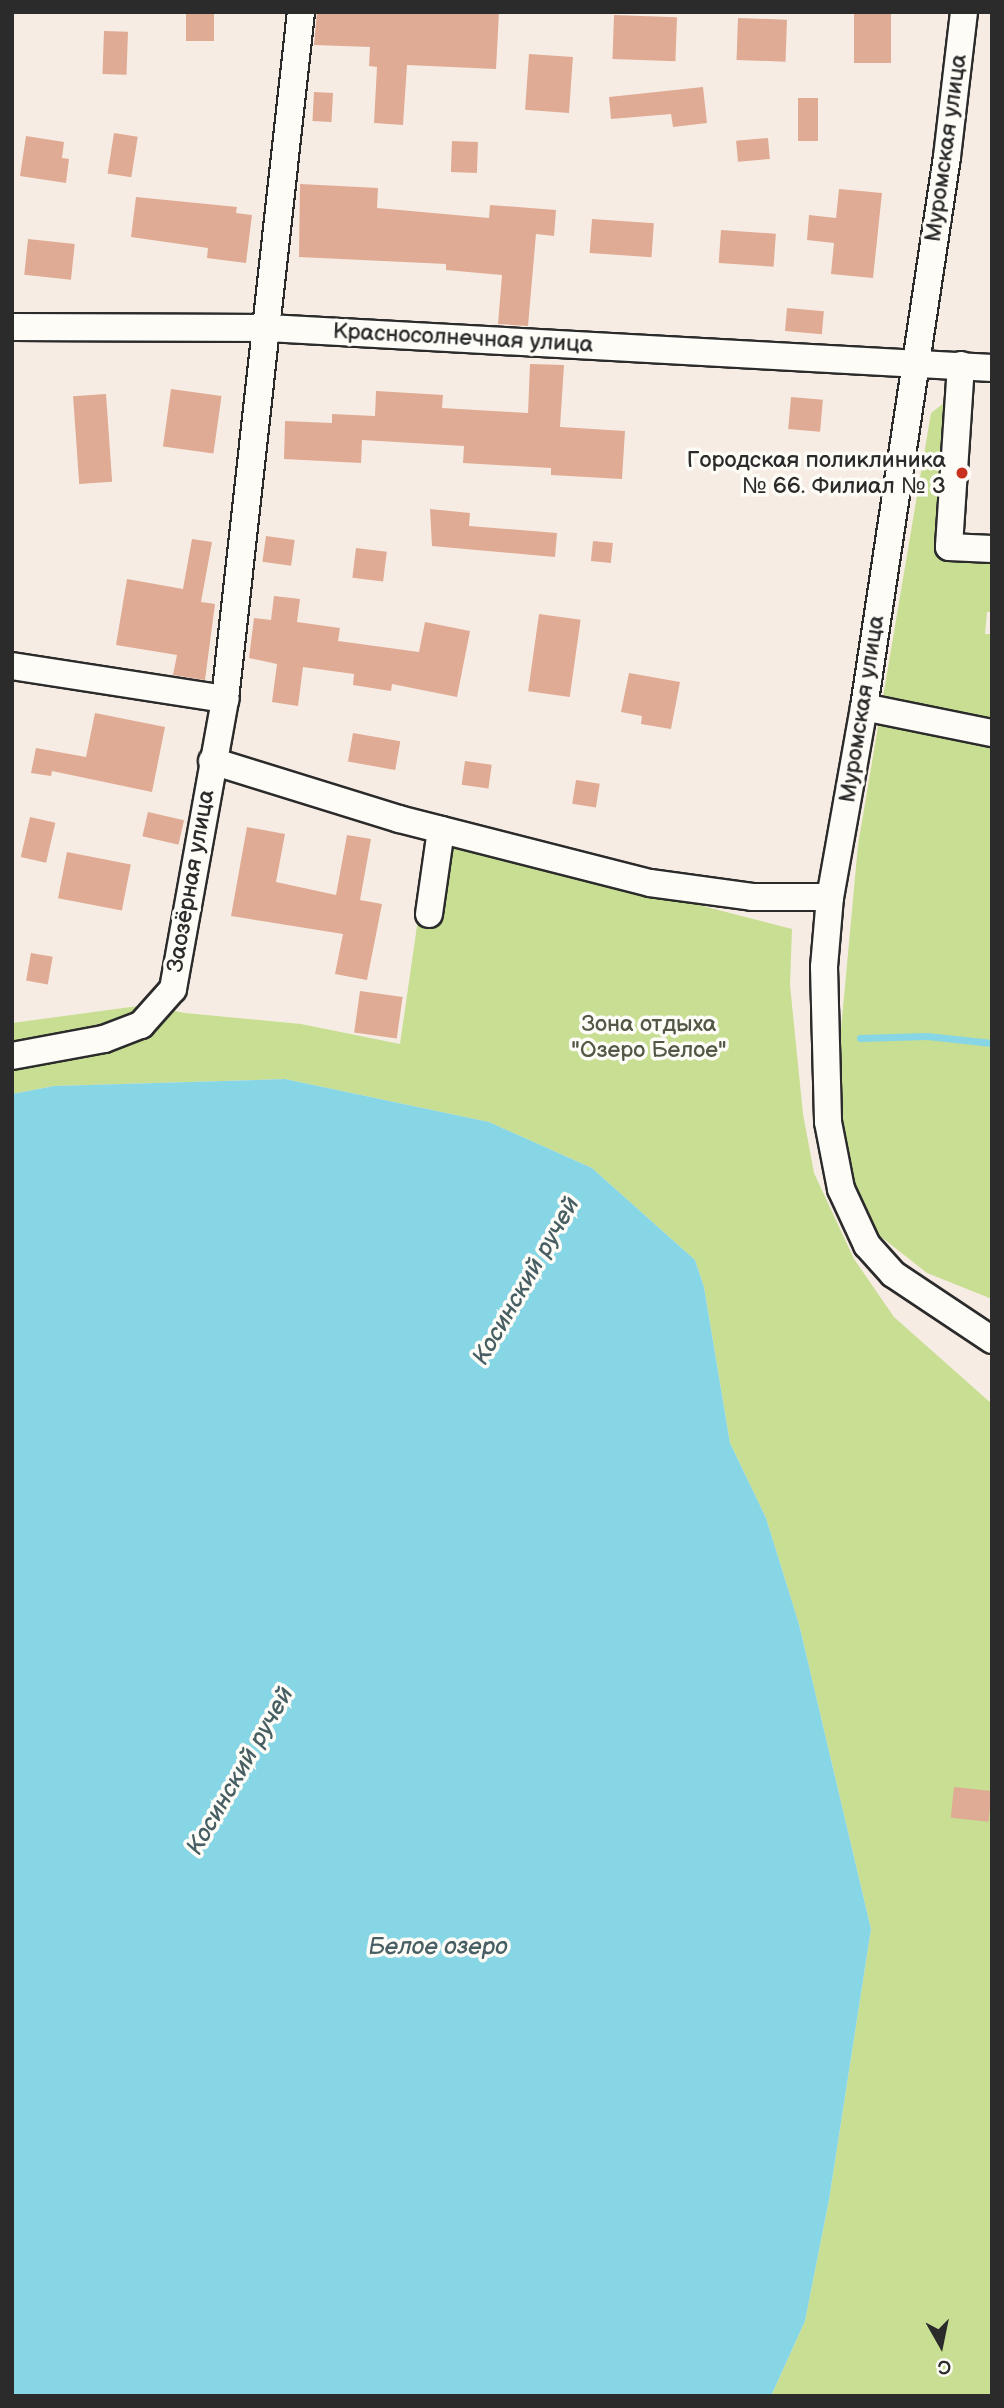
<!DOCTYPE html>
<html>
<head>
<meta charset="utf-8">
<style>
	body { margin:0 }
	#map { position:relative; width:1004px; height:2408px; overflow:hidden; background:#f7ece3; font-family:"Balsamiq Sans",sans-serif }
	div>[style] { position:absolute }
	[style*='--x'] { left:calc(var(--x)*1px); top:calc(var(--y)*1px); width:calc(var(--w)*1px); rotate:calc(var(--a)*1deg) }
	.green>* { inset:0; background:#c7de93 }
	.water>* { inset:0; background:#87d6e5 }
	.stream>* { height:7px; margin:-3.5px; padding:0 3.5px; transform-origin:3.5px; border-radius:3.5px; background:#87d6e5 }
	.building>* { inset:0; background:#e0ab94; transform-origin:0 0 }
	.roads { filter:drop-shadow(2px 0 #2b2b2b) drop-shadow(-2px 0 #2b2b2b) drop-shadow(0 2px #2b2b2b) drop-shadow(0 -2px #2b2b2b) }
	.minor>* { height:26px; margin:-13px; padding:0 13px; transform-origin:13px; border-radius:13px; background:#fdfcf7 }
	.dots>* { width:19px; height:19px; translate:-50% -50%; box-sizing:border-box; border:4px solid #fdfcf7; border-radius:50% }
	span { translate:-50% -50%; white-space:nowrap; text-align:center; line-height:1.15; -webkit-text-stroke:7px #fdfcf7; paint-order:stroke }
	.street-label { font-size:23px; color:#2b2b2b }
	.poi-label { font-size:23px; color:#2b2b2b }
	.right { translate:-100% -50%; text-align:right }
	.park-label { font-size:23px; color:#525845 }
	.water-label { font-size:24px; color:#475e63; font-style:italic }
	.frame { position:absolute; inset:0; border:14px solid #2b2b2b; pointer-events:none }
	.north { position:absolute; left:906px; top:2310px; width:70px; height:70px; -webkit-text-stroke:5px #fdfcf7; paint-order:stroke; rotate:171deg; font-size:19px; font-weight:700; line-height:28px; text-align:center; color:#2b2b2b }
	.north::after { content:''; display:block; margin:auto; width:24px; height:32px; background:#2b2b2b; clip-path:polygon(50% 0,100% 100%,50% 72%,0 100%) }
</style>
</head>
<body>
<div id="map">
	<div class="green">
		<i style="clip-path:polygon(944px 403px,953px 414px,939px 556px,992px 561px,992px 612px,987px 612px,985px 634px,992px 634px,992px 1299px,927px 1273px,866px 1225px,844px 1151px,837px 1073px,858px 845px,931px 413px)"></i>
		<i style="clip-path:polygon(430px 836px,792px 929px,790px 985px,803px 1114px,814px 1173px,854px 1259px,894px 1317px,992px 1404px,992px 2396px,771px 2396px,805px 2321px,829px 2200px,871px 1929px,799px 1624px,766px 1518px,730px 1443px,704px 1287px,695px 1260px,592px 1168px,489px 1122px,285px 1079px,54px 1086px,12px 1094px,12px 1023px,146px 1005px,185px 1013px,301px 1024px,400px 1044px)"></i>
	</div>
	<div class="water">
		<i style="clip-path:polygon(285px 1079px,489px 1122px,592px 1168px,695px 1260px,704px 1287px,730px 1443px,766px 1518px,799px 1624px,871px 1929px,829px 2200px,805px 2321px,771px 2396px,12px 2396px,12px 1094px,54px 1086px)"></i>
	</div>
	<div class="stream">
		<i style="--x:860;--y:1038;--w:67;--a:-1.7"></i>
		<i style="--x:927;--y:1036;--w:65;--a:6.1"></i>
	</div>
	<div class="building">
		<i style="left:186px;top:12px;width:28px;height:29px"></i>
		<i style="clip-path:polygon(317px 12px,499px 12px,496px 69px,407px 65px,403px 125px,374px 123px,377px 67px,369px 66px,370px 47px,314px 45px)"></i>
		<i style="left:854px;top:12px;width:37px;height:51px"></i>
		<i style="left:614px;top:15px;width:63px;height:44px;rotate:2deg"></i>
		<i style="left:738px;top:18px;width:49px;height:42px;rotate:2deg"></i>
		<i style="left:104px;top:31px;width:24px;height:43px;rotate:2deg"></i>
		<i style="left:529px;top:54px;width:44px;height:56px;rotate:4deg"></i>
		<i style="clip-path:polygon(703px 87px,707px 123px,673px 127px,671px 114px,611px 119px,609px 97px)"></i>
		<i style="left:314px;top:92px;width:19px;height:29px;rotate:3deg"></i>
		<i style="left:798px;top:98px;width:20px;height:43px"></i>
		<i style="left:114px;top:133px;width:24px;height:41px;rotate:9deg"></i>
		<i style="clip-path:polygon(26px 136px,64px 142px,62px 158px,69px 159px,66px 183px,20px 176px)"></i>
		<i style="left:768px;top:138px;width:21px;height:32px;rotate:85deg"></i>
		<i style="left:452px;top:141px;width:26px;height:31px;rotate:2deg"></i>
		<i style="clip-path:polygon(300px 184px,378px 188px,377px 208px,489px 218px,490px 205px,556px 210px,554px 236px,536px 234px,528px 326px,498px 324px,502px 275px,446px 270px,446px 264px,299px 257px)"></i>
		<i style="clip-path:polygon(839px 189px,882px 193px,873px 278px,831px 274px,834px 243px,807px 240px,809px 215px,836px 218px)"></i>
		<i style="clip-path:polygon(136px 197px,237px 207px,236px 213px,252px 215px,246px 263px,207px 258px,208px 248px,131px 237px)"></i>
		<i style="left:592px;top:219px;width:62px;height:34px;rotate:4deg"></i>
		<i style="left:721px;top:230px;width:55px;height:33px;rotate:4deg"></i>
		<i style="left:28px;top:239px;width:47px;height:36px;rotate:6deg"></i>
		<i style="left:787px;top:308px;width:37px;height:23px;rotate:5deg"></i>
		<i style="clip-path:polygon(530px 364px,564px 365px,560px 427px,625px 431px,622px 479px,551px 475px,551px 468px,463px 463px,464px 446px,362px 440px,361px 463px,284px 459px,285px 421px,332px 423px,332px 414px,375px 416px,376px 391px,443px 395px,442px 408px,528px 413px)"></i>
		<i style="left:171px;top:389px;width:51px;height:58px;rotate:8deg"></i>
		<i style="left:106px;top:394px;width:88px;height:33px;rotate:86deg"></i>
		<i style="left:791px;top:397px;width:32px;height:32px;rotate:5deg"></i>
		<i style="clip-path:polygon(430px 509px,470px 513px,469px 526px,557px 533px,555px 557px,432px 546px)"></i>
		<i style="left:266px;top:536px;width:29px;height:26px;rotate:8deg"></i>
		<i style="clip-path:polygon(192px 539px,212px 542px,201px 602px,215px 604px,205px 680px,173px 675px,177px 655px,116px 645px,127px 579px,183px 589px)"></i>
		<i style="left:593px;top:541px;width:20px;height:20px;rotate:6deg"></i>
		<i style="left:356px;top:548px;width:31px;height:30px;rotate:7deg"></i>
		<i style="clip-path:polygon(274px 596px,300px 599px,297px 622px,340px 628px,338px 641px,419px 652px,425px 622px,470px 631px,457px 697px,392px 684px,391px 691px,353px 685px,354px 674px,303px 667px,298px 706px,272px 702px,277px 664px,249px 658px,254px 618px,271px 620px)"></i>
		<i style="left:539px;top:614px;width:42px;height:78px;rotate:8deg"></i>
		<i style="clip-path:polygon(629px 673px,680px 682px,671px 729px,641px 724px,642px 716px,621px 712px)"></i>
		<i style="clip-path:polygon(95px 713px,165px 727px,152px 792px,52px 771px,51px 776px,31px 773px,36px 748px,86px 757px)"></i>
		<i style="left:353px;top:733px;width:48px;height:29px;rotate:10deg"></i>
		<i style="left:465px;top:761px;width:27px;height:24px;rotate:8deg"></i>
		<i style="left:576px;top:780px;width:24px;height:24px;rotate:9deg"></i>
		<i style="left:148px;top:812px;width:37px;height:25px;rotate:13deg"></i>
		<i style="left:30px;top:817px;width:26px;height:41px;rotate:13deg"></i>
		<i style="clip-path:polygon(247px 827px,285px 834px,276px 882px,336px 895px,347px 835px,371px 839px,360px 900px,382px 904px,367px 980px,335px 974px,343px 934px,231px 916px)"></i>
		<i style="left:67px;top:852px;width:65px;height:47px;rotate:11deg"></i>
		<i style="left:31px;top:953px;width:22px;height:28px;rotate:10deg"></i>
		<i style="left:360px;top:991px;width:43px;height:42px;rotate:8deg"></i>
		<i style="left:954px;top:1787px;width:38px;height:31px;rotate:6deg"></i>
	</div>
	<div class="roads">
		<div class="minor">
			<i style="--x:964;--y:12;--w:146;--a:96.7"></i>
			<i style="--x:947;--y:157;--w:556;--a:98.58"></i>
			<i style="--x:864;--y:707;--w:193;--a:100.1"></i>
			<i style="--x:830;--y:897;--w:70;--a:94.9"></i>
			<i style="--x:824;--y:967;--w:155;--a:88.5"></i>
			<i style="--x:828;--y:1122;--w:68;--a:79"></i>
			<i style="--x:841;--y:1189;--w:62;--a:65.1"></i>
			<i style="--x:867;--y:1245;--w:39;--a:48"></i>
			<i style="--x:893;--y:1274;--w:119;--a:33.7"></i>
			<i style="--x:12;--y:327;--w:256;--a:0.2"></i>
			<i style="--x:268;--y:328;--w:725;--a:3.16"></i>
			<i style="--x:961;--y:365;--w:182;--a:93.8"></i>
			<i style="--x:949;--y:547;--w:43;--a:2.7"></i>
			<i style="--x:12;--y:666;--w:216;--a:8.8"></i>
			<i style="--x:864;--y:707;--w:131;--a:11.5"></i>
			<i style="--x:212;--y:761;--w:196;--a:17.2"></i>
			<i style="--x:399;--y:819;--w:259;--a:14.3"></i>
			<i style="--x:650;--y:883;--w:103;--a:7.8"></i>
			<i style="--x:752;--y:897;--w:78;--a:0"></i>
			<i style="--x:429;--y:914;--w:85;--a:-81.9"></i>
			<i style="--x:12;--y:1056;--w:94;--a:-10.5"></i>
			<i style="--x:104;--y:1039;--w:40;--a:-21"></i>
			<i style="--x:141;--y:1025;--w:48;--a:-48.4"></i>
			<i style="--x:173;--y:989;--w:295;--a:-79.8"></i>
			<i style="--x:225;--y:699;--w:691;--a:-83.69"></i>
		</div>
	</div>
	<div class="dots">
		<i style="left:962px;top:473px;background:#c8321e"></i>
	</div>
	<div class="street-label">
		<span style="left:946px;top:148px;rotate:-82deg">Муромская улица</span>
		<span style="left:463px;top:338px;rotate:3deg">Красносолнечная улица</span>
		<span style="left:862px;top:709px;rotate:-81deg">Муромская улица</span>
		<span style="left:191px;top:881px;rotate:-80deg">Заозёрная улица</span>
	</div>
	<div class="poi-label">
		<span class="right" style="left:946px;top:473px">Городская поликлиника<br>№ 66. Филиал № 3</span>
	</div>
	<div class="park-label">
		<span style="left:649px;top:1037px">Зона отдыха<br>"Озеро Белое"</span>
	</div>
	<div class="water-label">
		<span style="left:526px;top:1281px;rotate:-60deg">Косинский ручей</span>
		<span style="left:240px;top:1771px;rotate:-60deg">Косинский ручей</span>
		<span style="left:438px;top:1947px">Белое озеро</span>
	</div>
	<div class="frame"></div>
	<div class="north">С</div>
</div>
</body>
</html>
